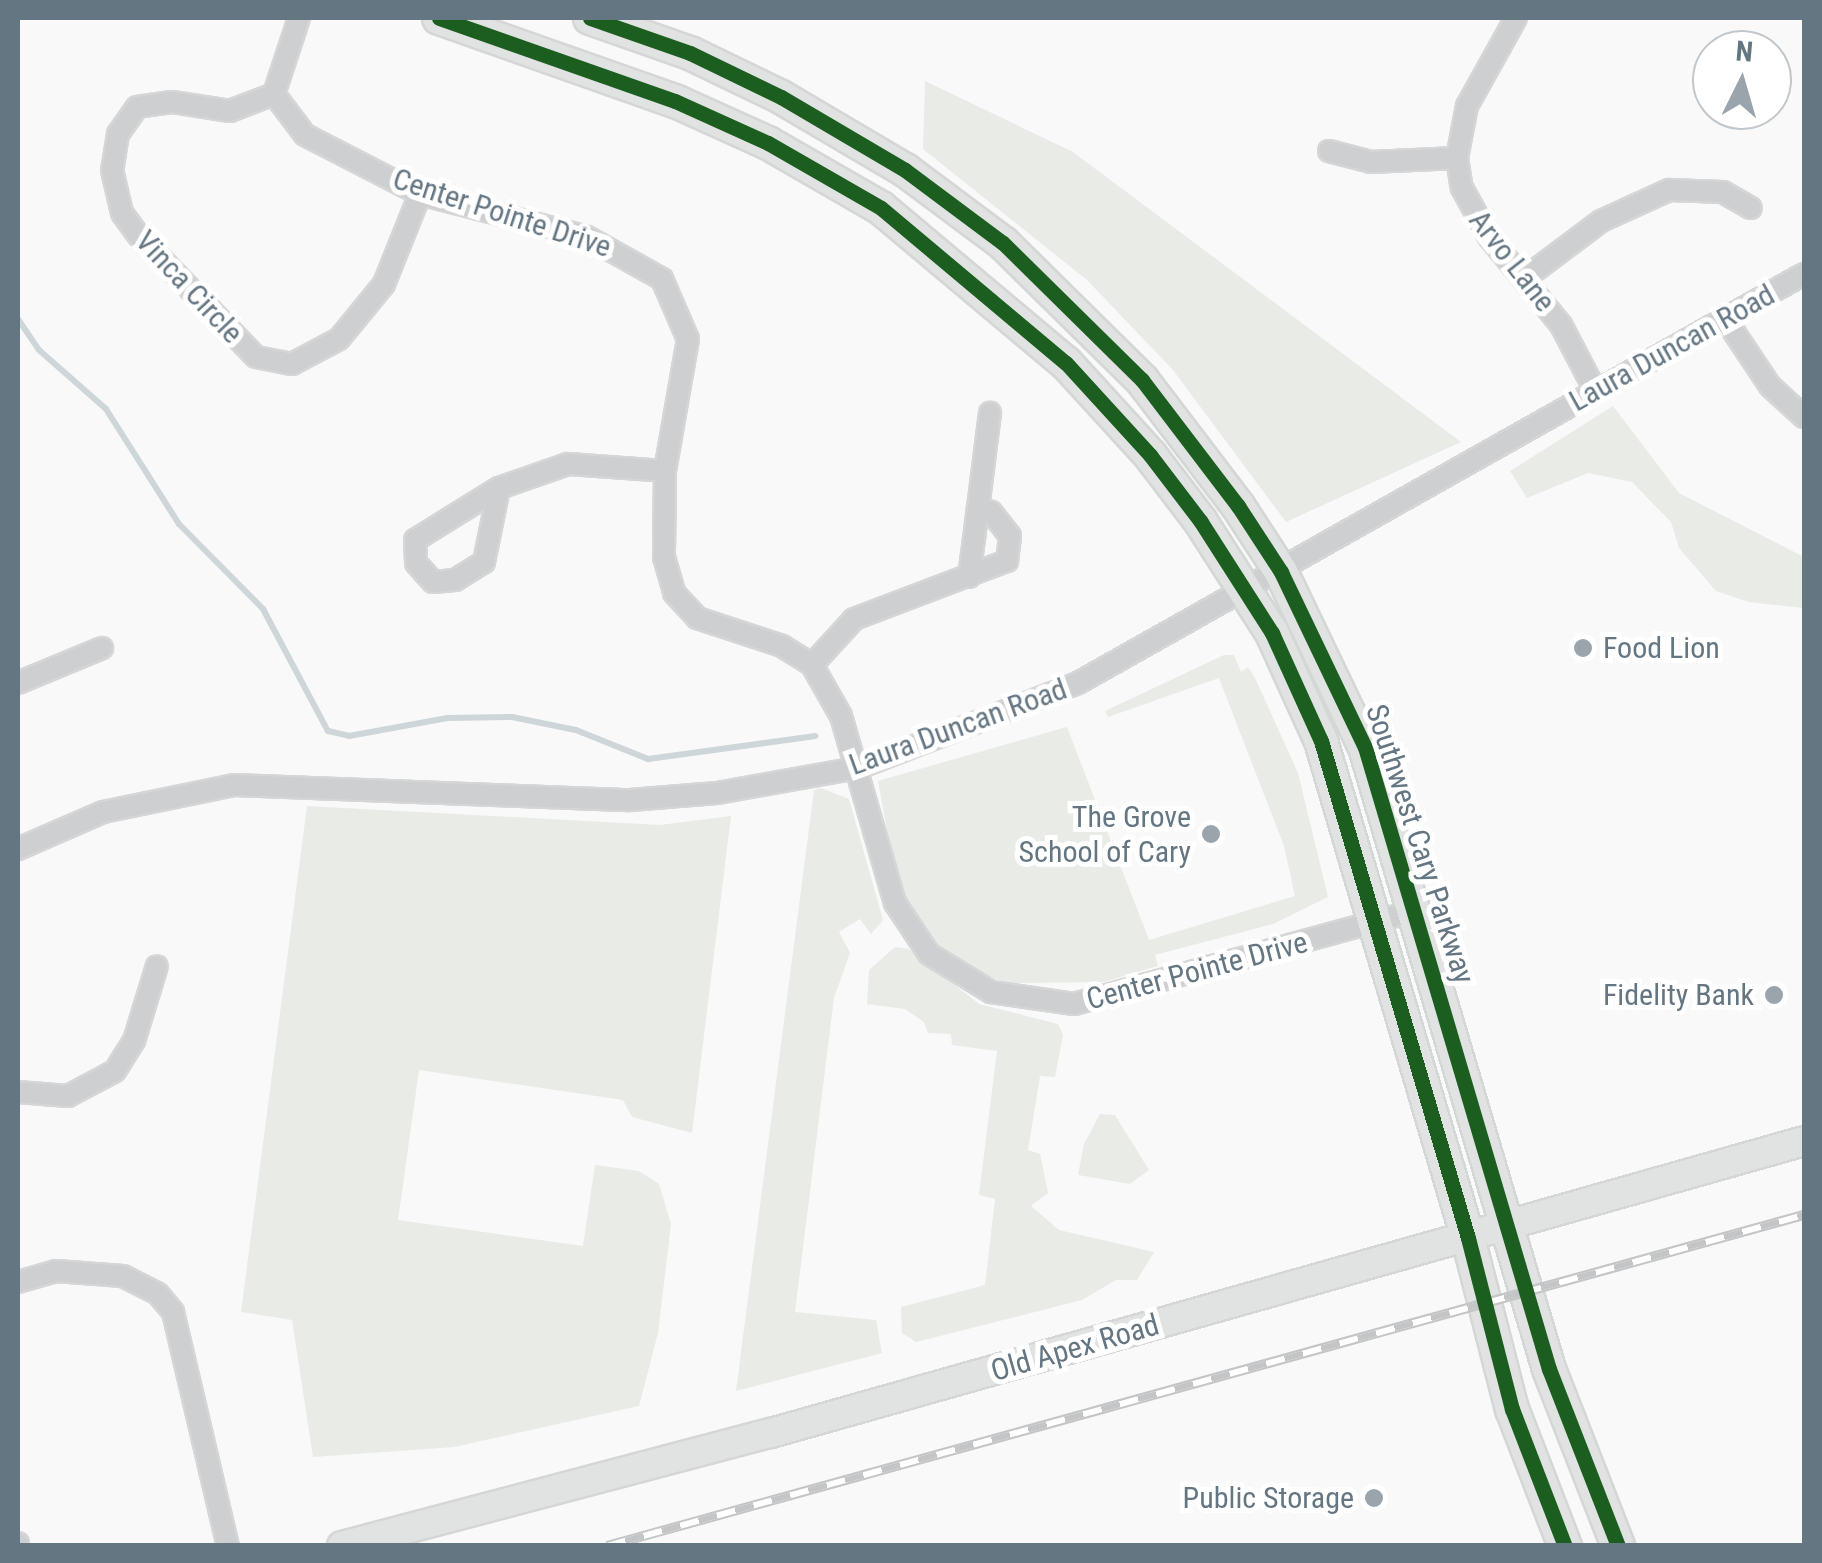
<!DOCTYPE html>
<html>
<head>
<meta charset="utf-8">
<style>
	body { margin:0 }
	#map { position:relative; width:1822px; height:1563px; overflow:hidden; background:#f9f9f9; font-family:"Roboto Condensed",sans-serif }
	div>[style] { position:absolute }
	[style*='--x'] { left:calc(var(--x)*1px); top:calc(var(--y)*1px); width:calc(var(--w)*1px); rotate:calc(var(--a)*1deg) }
	.green>* { inset:0; background:#e8ebe6 }
	.stream>* { height:6px; margin:-3px; padding:0 3px; transform-origin:3px; border-radius:3px; background:#ced6d9 }
	.roads { filter:drop-shadow(2px 0 #d5d6d7) drop-shadow(-2px 0 #d5d6d7) drop-shadow(0 2px #d5d6d7) drop-shadow(0 -2px #d5d6d7) }
	.street>* { height:20px; margin:-10px; padding:0 10px; transform-origin:10px; border-radius:10px; background:#cecfd0 }
	.secondary>* { height:28px; margin:-14px; padding:0 14px; transform-origin:14px; border-radius:14px; background:#e1e2e2 }
	.primary>* { height:32px; margin:-16px; padding:0 16px; transform-origin:16px; border-radius:16px; background:#e1e2e2 }
	.rail>* { height:10px; margin-top:-5px; transform-origin:0; background:repeating-linear-gradient(90deg,#fff 0 19px,#c3c5c6 0 38px); box-sizing:border-box; border-block:2px solid #c3c5c6 }
	.cycleway>* { height:15px; margin:-7.5px; padding:0 7.5px; transform-origin:7.5px; border-radius:7.5px; background:#1b5e20 }
	.dots>* { width:28px; height:28px; translate:-50% -50%; box-sizing:border-box; border:5px solid #fff; border-radius:50% }
	span { translate:-50% -50%; white-space:nowrap; text-align:center; line-height:1.15; -webkit-text-stroke:10px #fff; paint-order:stroke }
	.street-label { font-size:30px; color:#657683 }
	.poi-label { font-size:30px; color:#657683 }
	.left { translate:0 -50%; text-align:left }
	.right { translate:-100% -50%; text-align:right }
	.frame { position:absolute; inset:0; border:20px solid #657683; pointer-events:none }
	.north { position:absolute; left:1692px; top:30px; width:100px; height:100px; box-sizing:border-box; background:#fff; border:2px solid #c1c8cd; border-radius:50%; rotate:5deg; font-size:28px; font-weight:700; line-height:40px; text-align:center; color:#657683 }
	.north::after { content:''; display:block; margin:auto; width:35px; height:45px; background:#99a4ac; clip-path:polygon(50% 0,100% 100%,50% 72%,0 100%) }
</style>
</head>
<body>
<div id="map">
	<div class="green">
		<i style="clip-path:polygon(925px 81px,1073px 152px,1461px 442px,1286px 522px,1173px 370px,1087px 280px,923px 149px)"></i>
		<i style="clip-path:polygon(1613px 406px,1679px 493px,1804px 557px,1804px 608px,1749px 602px,1716px 591px,1679px 548px,1671px 522px,1632px 482px,1588px 473px,1527px 498px,1510px 471px)"></i>
		<i style="clip-path:polygon(1224px 655px,1234px 655px,1241px 672px,1248px 667px,1255px 678px,1298px 773px,1328px 897px,1273px 924px,1155px 955px,1158px 966px,1103px 982px,1007px 983px,965px 968px,935px 946px,918px 925px,895px 874px,878px 781px,1067px 727px,1149px 940px,1295px 896px,1284px 846px,1219px 678px,1108px 717px,1105px 711px)"></i>
		<i style="clip-path:polygon(821px 788px,849px 799px,883px 920px,871px 934px,860px 919px,839px 932px,850px 953px,834px 998px,795px 1312px,876px 1320px,882px 1353px,736px 1391px,814px 790px)"></i>
		<i style="clip-path:polygon(307px 806px,660px 825px,731px 816px,692px 1133px,632px 1117px,623px 1100px,419px 1070px,398px 1220px,583px 1246px,595px 1165px,639px 1171px,659px 1184px,671px 1224px,658px 1333px,639px 1406px,454px 1447px,313px 1457px,292px 1320px,241px 1312px)"></i>
		<i style="clip-path:polygon(895px 947px,909px 949px,979px 1004px,1058px 1024px,1063px 1035px,1055px 1077px,1040px 1076px,1028px 1150px,1040px 1154px,1048px 1193px,1031px 1206px,1059px 1230px,1154px 1252px,1137px 1280px,1116px 1280px,1082px 1300px,916px 1342px,902px 1333px,901px 1307px,985px 1285px,995px 1199px,979px 1195px,997px 1051px,952px 1045px,951px 1034px,928px 1033px,924px 1022px,905px 1009px,867px 1004px,869px 970px)"></i>
		<i style="clip-path:polygon(1100px 1114px,1115px 1115px,1149px 1170px,1130px 1184px,1078px 1175px,1084px 1144px)"></i>
	</div>
	<div class="stream">
		<i style="--x:18;--y:319;--w:37;--a:56"></i>
		<i style="--x:39;--y:350;--w:89;--a:41.4"></i>
		<i style="--x:106;--y:409;--w:136;--a:57.6"></i>
		<i style="--x:179;--y:524;--w:120;--a:45.3"></i>
		<i style="--x:263;--y:609;--w:138;--a:62"></i>
		<i style="--x:328;--y:731;--w:22;--a:13"></i>
		<i style="--x:349;--y:736;--w:100;--a:-10.4"></i>
		<i style="--x:447;--y:718;--w:65;--a:-0.9"></i>
		<i style="--x:512;--y:717;--w:65;--a:11.5"></i>
		<i style="--x:576;--y:730;--w:78;--a:21.9"></i>
		<i style="--x:648;--y:759;--w:169;--a:-7.8"></i>
	</div>
	<div class="roads">
		<div class="street">
			<i style="--x:299;--y:18;--w:80;--a:108.2"></i>
			<i style="--x:274;--y:94;--w:51;--a:52.9"></i>
			<i style="--x:305;--y:135;--w:129;--a:27.2"></i>
			<i style="--x:420;--y:194;--w:172;--a:14.4"></i>
			<i style="--x:587;--y:237;--w:86;--a:29.2"></i>
			<i style="--x:662;--y:279;--w:65;--a:66.6"></i>
			<i style="--x:688;--y:339;--w:134;--a:99.9"></i>
			<i style="--x:665;--y:471;--w:86;--a:90.7"></i>
			<i style="--x:664;--y:557;--w:37;--a:74"></i>
			<i style="--x:674;--y:593;--w:34;--a:47"></i>
			<i style="--x:697;--y:618;--w:89;--a:18.2"></i>
			<i style="--x:782;--y:646;--w:36;--a:32"></i>
			<i style="--x:812;--y:665;--w:59;--a:60.4"></i>
			<i style="--x:841;--y:716;--w:195;--a:73.9"></i>
			<i style="--x:895;--y:903;--w:61;--a:56.3"></i>
			<i style="--x:929;--y:954;--w:73;--a:31.5"></i>
			<i style="--x:991;--y:992;--w:84;--a:8.2"></i>
			<i style="--x:1074;--y:1004;--w:352;--a:-15.3"></i>
			<i style="--x:1516;--y:18;--w:101;--a:119.1"></i>
			<i style="--x:1467;--y:106;--w:53;--a:100.9"></i>
			<i style="--x:1457;--y:158;--w:30;--a:81"></i>
			<i style="--x:1462;--y:188;--w:56;--a:61.1"></i>
			<i style="--x:1489;--y:237;--w:114;--a:50.7"></i>
			<i style="--x:1561;--y:325;--w:73;--a:62.4"></i>
			<i style="--x:274;--y:94;--w:47;--a:158.9"></i>
			<i style="--x:230;--y:111;--w:59;--a:-171.2"></i>
			<i style="--x:172;--y:102;--w:35;--a:172"></i>
			<i style="--x:137;--y:107;--w:33;--a:125"></i>
			<i style="--x:118;--y:134;--w:36;--a:99"></i>
			<i style="--x:112;--y:170;--w:44;--a:76.9"></i>
			<i style="--x:122;--y:213;--w:29;--a:54"></i>
			<i style="--x:139;--y:236;--w:168;--a:46"></i>
			<i style="--x:256;--y:357;--w:37;--a:11"></i>
			<i style="--x:292;--y:364;--w:53;--a:-28"></i>
			<i style="--x:339;--y:339;--w:71;--a:-50.7"></i>
			<i style="--x:384;--y:284;--w:97;--a:-68.2"></i>
			<i style="--x:1329;--y:151;--w:43;--a:14.7"></i>
			<i style="--x:1371;--y:162;--w:86;--a:-2.7"></i>
			<i style="--x:1525;--y:278;--w:95;--a:-36.9"></i>
			<i style="--x:1601;--y:221;--w:75;--a:-24.5"></i>
			<i style="--x:1669;--y:190;--w:54;--a:2.1"></i>
			<i style="--x:1723;--y:192;--w:32;--a:30"></i>
			<i style="--x:1726;--y:320;--w:79;--a:56.3"></i>
			<i style="--x:1770;--y:386;--w:46;--a:42.4"></i>
			<i style="--x:499;--y:488;--w:76;--a:101.5"></i>
			<i style="--x:484;--y:562;--w:34;--a:148"></i>
			<i style="--x:455;--y:580;--w:22;--a:175"></i>
			<i style="--x:433;--y:582;--w:25;--a:-132"></i>
			<i style="--x:416;--y:563;--w:23;--a:-92"></i>
			<i style="--x:415;--y:540;--w:99;--a:-31.8"></i>
			<i style="--x:499;--y:488;--w:73;--a:-19.2"></i>
			<i style="--x:568;--y:464;--w:97;--a:4.1"></i>
			<i style="--x:969;--y:577;--w:70;--a:-82.6"></i>
			<i style="--x:812;--y:665;--w:62;--a:-47.6"></i>
			<i style="--x:854;--y:619;--w:164;--a:-20.8"></i>
			<i style="--x:1007;--y:561;--w:25;--a:-83"></i>
			<i style="--x:1010;--y:536;--w:31;--a:-128"></i>
			<i style="--x:991;--y:512;--w:14;--a:-163"></i>
			<i style="--x:978;--y:508;--w:96;--a:-82.8"></i>
			<i style="--x:18;--y:683;--w:91;--a:-22.6"></i>
			<i style="--x:18;--y:849;--w:93;--a:-23.5"></i>
			<i style="--x:103;--y:812;--w:134;--a:-11.6"></i>
			<i style="--x:234;--y:785;--w:396;--a:2.2"></i>
			<i style="--x:630;--y:800;--w:87;--a:-4.6"></i>
			<i style="--x:717;--y:793;--w:143;--a:-10.1"></i>
			<i style="--x:858;--y:768;--w:236;--a:-21.1"></i>
			<i style="--x:1078;--y:683;--w:833;--a:-29.4"></i>
			<i style="--x:18;--y:1092;--w:50;--a:4.6"></i>
			<i style="--x:68;--y:1096;--w:53;--a:-28"></i>
			<i style="--x:115;--y:1071;--w:36;--a:-58"></i>
			<i style="--x:134;--y:1041;--w:78;--a:-73"></i>
			<i style="--x:18;--y:1282;--w:40;--a:-16"></i>
			<i style="--x:56;--y:1271;--w:67;--a:4.3"></i>
			<i style="--x:123;--y:1276;--w:39;--a:27"></i>
			<i style="--x:158;--y:1294;--w:23;--a:50"></i>
			<i style="--x:173;--y:1312;--w:240;--a:76.8"></i>
			<i style="--x:18;--y:1543;--w:3;--a:90"></i>
		</div>
		<div class="secondary">
			<i style="--x:342;--y:1546;--w:444;--a:-14.8"></i>
			<i style="--x:771;--y:1433;--w:1073;--a:-15.78"></i>
		</div>
		<div class="primary">
			<i style="--x:439;--y:18;--w:250;--a:19.4"></i>
			<i style="--x:675;--y:101;--w:102;--a:24.3"></i>
			<i style="--x:768;--y:143;--w:130;--a:29.9"></i>
			<i style="--x:881;--y:208;--w:241;--a:40"></i>
			<i style="--x:1066;--y:363;--w:125;--a:47.6"></i>
			<i style="--x:1150;--y:455;--w:84;--a:52.7"></i>
			<i style="--x:1201;--y:522;--w:132;--a:57.4"></i>
			<i style="--x:1272;--y:633;--w:119;--a:65.6"></i>
			<i style="--x:1321;--y:741;--w:518;--a:73.52"></i>
			<i style="--x:1468;--y:1238;--w:177;--a:75.6"></i>
			<i style="--x:1512;--y:1409;--w:147;--a:68.9"></i>
			<i style="--x:590;--y:18;--w:106;--a:19.3"></i>
			<i style="--x:690;--y:53;--w:101;--a:25.8"></i>
			<i style="--x:781;--y:97;--w:144;--a:30.5"></i>
			<i style="--x:905;--y:170;--w:122;--a:36.7"></i>
			<i style="--x:1003;--y:243;--w:195;--a:44.6"></i>
			<i style="--x:1142;--y:380;--w:158;--a:52.7"></i>
			<i style="--x:1238;--y:506;--w:79;--a:56.9"></i>
			<i style="--x:1281;--y:572;--w:194;--a:64.4"></i>
			<i style="--x:1365;--y:747;--w:649;--a:73.52"></i>
			<i style="--x:1549;--y:1369;--w:190;--a:68.7"></i>
		</div>
	</div>
	<div class="rail">
		<i style="--x:607;--y:1546;--w:1242;--a:-15.46"></i>
	</div>
	<div class="cycleway">
		<i style="--x:439;--y:18;--w:250;--a:19.4"></i>
		<i style="--x:675;--y:101;--w:102;--a:24.3"></i>
		<i style="--x:768;--y:143;--w:130;--a:29.9"></i>
		<i style="--x:881;--y:208;--w:241;--a:40"></i>
		<i style="--x:1066;--y:363;--w:125;--a:47.6"></i>
		<i style="--x:1150;--y:455;--w:84;--a:52.7"></i>
		<i style="--x:1201;--y:522;--w:132;--a:57.4"></i>
		<i style="--x:1272;--y:633;--w:119;--a:65.6"></i>
		<i style="--x:1321;--y:741;--w:518;--a:73.52"></i>
		<i style="--x:1468;--y:1238;--w:177;--a:75.6"></i>
		<i style="--x:1512;--y:1409;--w:147;--a:68.9"></i>
		<i style="--x:590;--y:18;--w:106;--a:19.3"></i>
		<i style="--x:690;--y:53;--w:101;--a:25.8"></i>
		<i style="--x:781;--y:97;--w:144;--a:30.5"></i>
		<i style="--x:905;--y:170;--w:122;--a:36.7"></i>
		<i style="--x:1003;--y:243;--w:195;--a:44.6"></i>
		<i style="--x:1142;--y:380;--w:158;--a:52.7"></i>
		<i style="--x:1238;--y:506;--w:79;--a:56.9"></i>
		<i style="--x:1281;--y:572;--w:194;--a:64.4"></i>
		<i style="--x:1365;--y:747;--w:649;--a:73.52"></i>
		<i style="--x:1549;--y:1369;--w:190;--a:68.7"></i>
	</div>
	<div class="dots">
		<i style="left:1583px;top:648px;background:#99a4ac"></i>
		<i style="left:1211px;top:834px;background:#99a4ac"></i>
		<i style="left:1774px;top:995px;background:#99a4ac"></i>
		<i style="left:1374px;top:1498px;background:#99a4ac"></i>
	</div>
	<div class="street-label">
		<span style="left:502px;top:213px;rotate:18deg">Center Pointe Drive</span>
		<span style="left:1512px;top:261px;rotate:52deg">Arvo Lane</span>
		<span style="left:189px;top:287px;rotate:47deg">Vinca Circle</span>
		<span style="left:1672px;top:348px;rotate:-29deg">Laura Duncan Road</span>
		<span style="left:958px;top:727px;rotate:-20deg">Laura Duncan Road</span>
		<span style="left:1420px;top:844px;rotate:72deg">Southwest Cary Parkway</span>
		<span style="left:1197px;top:971px;rotate:-15deg">Center Pointe Drive</span>
		<span style="left:1075px;top:1348px;rotate:-16deg">Old Apex Road</span>
	</div>
	<div class="poi-label">
		<span class="left" style="left:1603px;top:648px">Food Lion</span>
		<span class="right" style="left:1191px;top:834px">The Grove<br>School of Cary</span>
		<span class="right" style="left:1754px;top:995px">Fidelity Bank</span>
		<span class="right" style="left:1354px;top:1498px">Public Storage</span>
	</div>
	<div class="frame"></div>
	<div class="north">N</div>
</div>
</body>
</html>
